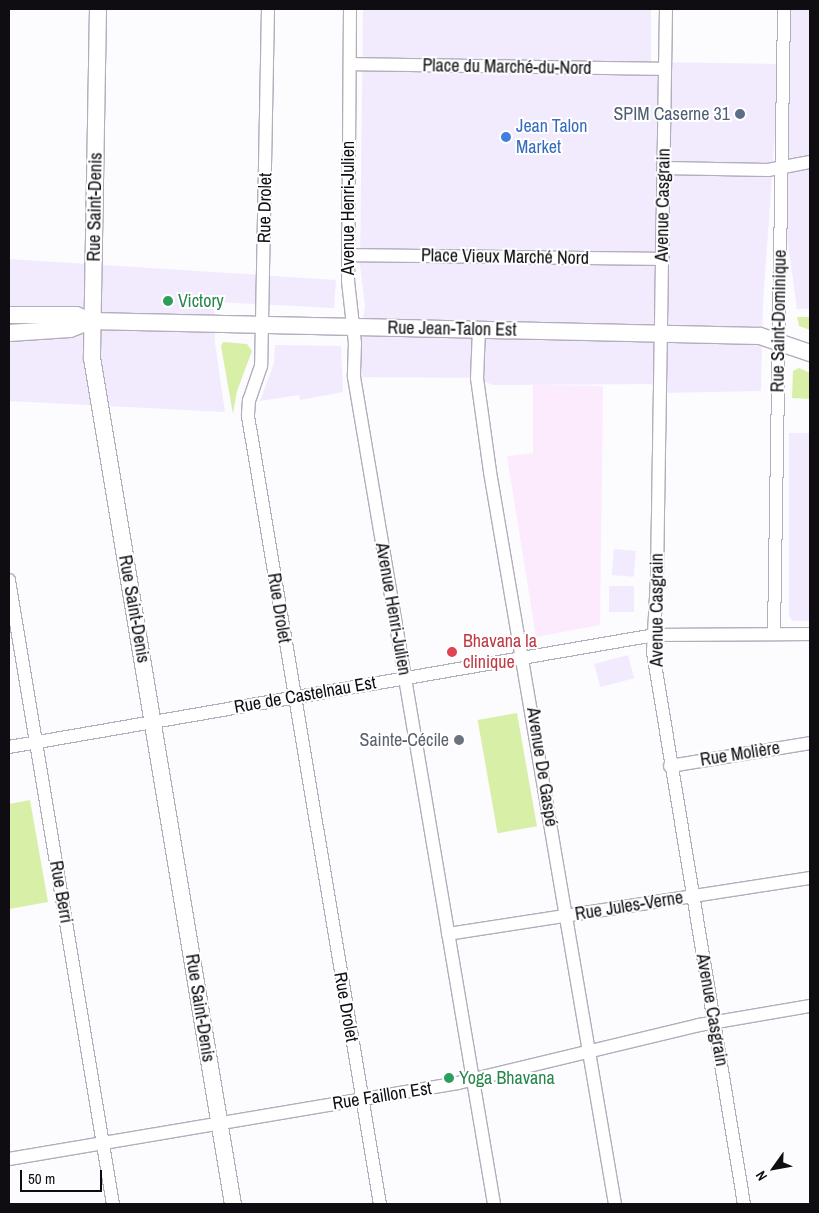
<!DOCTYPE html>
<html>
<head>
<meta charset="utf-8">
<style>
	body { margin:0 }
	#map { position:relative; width:819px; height:1213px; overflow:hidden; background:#fcfbfe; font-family:"Archivo Narrow",sans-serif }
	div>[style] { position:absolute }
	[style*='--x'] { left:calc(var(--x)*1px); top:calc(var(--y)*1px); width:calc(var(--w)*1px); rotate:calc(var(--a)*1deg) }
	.built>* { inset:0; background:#f2ebfe; transform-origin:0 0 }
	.education>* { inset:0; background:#fcebfd }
	.green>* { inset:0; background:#d8efa8; transform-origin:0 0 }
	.roads { filter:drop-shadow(1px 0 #b3adbc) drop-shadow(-1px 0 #b3adbc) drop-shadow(0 1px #b3adbc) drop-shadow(0 -1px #b3adbc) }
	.minor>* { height:12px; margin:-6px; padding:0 6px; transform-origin:6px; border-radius:6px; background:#fff }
	.major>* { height:16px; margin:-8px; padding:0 8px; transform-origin:8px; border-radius:8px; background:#fff }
	.dots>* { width:14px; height:14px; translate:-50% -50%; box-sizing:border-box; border:2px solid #fff; border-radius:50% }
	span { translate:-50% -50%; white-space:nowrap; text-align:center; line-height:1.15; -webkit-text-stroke:4px #fff; paint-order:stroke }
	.street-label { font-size:18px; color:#0f0d12 }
	.service-label { font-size:18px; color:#4e5e75 }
	.right { translate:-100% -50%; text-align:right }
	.shop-label { font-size:18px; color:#366cbe }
	.left { translate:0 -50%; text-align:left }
	.leisure-label { font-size:18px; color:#27864d }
	.health-label { font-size:18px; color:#be3a42 }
	.worship-label { font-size:18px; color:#5b616d }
	.frame { position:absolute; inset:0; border:10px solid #0f0d12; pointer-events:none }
	.north { position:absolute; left:749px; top:1143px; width:50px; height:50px; -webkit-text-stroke:4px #fff; paint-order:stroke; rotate:238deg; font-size:14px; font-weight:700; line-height:20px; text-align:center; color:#0f0d12 }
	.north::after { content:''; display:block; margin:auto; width:18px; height:22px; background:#0f0d12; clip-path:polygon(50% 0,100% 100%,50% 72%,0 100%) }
	.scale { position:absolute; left:20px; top:1170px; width:82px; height:22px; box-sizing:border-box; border:2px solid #0f0d12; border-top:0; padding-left:6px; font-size:15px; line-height:18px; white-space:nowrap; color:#0f0d12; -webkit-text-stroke:4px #fff; paint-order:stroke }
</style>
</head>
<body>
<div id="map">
	<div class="built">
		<i style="clip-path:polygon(363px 9px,651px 9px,651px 62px,780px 64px,763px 304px,761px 391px,660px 393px,651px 384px,493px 385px,477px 378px,354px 377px,365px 306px,360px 265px)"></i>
		<i style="clip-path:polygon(784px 9px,810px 9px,810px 309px,797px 309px,779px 178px)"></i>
		<i style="clip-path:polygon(9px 259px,336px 280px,334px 308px,214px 302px,215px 343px,225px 412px,9px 401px)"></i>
		<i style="clip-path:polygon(275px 345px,341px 346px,343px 392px,300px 400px,299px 395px,260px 401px,274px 363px)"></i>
		<i style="clip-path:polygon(789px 433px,810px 433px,810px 621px,793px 621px,789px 616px)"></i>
		<i style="left:614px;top:549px;width:22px;height:26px;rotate:5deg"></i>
		<i style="left:609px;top:586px;width:25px;height:26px"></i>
		<i style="left:628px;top:655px;width:24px;height:35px;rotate:75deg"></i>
	</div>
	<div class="education">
		<i style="clip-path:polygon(533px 385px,603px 386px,600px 625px,536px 637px,507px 456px,533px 453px)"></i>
	</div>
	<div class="green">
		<i style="clip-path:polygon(797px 317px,810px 317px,810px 330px,799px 326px)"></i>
		<i style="clip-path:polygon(223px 342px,247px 344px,252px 351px,237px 391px,233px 414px,221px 346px)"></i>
		<i style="clip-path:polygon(799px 368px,810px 373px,810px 399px,792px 398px,793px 371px)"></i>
		<i style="left:517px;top:713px;width:115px;height:40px;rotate:80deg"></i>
		<i style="clip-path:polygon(30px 800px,48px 902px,9px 909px,9px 804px)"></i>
	</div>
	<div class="roads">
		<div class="minor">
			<i style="--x:268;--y:9;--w:357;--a:91.1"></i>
			<i style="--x:261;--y:366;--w:36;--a:109"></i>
			<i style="--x:249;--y:400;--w:16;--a:94"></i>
			<i style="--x:248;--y:416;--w:799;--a:80.49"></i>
			<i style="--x:350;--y:9;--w:272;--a:90.4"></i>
			<i style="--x:348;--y:281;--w:62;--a:83.6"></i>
			<i style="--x:355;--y:343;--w:34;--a:92"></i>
			<i style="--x:354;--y:377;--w:839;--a:80.39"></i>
			<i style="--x:666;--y:9;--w:569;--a:90.91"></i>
			<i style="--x:657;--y:578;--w:74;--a:93.1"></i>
			<i style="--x:653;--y:652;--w:559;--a:80.64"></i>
			<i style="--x:350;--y:64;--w:315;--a:0.9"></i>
			<i style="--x:664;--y:168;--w:104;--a:1.1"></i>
			<i style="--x:768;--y:170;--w:43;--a:-10.8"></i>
			<i style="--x:348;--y:255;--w:315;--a:0.7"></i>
			<i style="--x:479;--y:329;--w:49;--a:92.3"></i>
			<i style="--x:477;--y:378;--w:95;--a:82.1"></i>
			<i style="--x:490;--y:472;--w:743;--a:80.31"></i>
			<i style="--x:9;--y:580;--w:633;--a:80.54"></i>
			<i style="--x:774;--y:634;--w:625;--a:-89.08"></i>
			<i style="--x:9;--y:747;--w:656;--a:-9.84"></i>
			<i style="--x:655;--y:635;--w:155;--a:-0.4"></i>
			<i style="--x:670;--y:766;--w:142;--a:-9.3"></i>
			<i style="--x:448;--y:934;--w:366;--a:-8.8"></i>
			<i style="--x:9;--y:1159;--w:455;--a:-9.6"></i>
			<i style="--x:458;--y:1083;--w:248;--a:-13.5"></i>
			<i style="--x:699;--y:1025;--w:113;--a:-9.7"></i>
		</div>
		<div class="major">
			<i style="--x:98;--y:9;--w:349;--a:91"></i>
			<i style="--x:92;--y:358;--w:858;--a:80.54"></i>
			<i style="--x:9;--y:315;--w:67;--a:0"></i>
			<i style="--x:76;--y:315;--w:16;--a:22"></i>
			<i style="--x:91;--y:321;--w:669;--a:1.28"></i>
			<i style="--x:760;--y:336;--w:53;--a:18.8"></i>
			<i style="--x:9;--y:333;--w:61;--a:-3.8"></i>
			<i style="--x:70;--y:329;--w:22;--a:-21"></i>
		</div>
	</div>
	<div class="dots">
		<i style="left:740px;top:114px;background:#5c6f8a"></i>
		<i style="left:506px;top:137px;background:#3f7fe0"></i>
		<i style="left:168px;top:301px;background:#2e9e5b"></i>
		<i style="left:452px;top:652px;background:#e0444e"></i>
		<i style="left:459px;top:740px;background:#6b7280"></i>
		<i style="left:449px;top:1078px;background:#2e9e5b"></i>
	</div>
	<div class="street-label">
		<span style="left:507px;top:67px;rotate:1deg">Place du Marché-du-Nord</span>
		<span style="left:663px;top:205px;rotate:-89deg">Avenue Casgrain</span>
		<span style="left:95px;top:207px;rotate:-89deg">Rue Saint-Denis</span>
		<span style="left:265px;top:208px;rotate:-89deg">Rue Drolet</span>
		<span style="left:348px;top:208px;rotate:-90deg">Avenue Henri-Julien</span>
		<span style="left:505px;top:257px;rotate:1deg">Place Vieux Marché Nord</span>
		<span style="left:779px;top:321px;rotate:-89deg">Rue Saint-Dominique</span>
		<span style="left:452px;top:329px;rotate:1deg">Rue Jean-Talon Est</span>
		<span style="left:279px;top:608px;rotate:81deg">Rue Drolet</span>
		<span style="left:134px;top:609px;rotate:80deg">Rue Saint-Denis</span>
		<span style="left:393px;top:609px;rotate:80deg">Avenue Henri-Julien</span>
		<span style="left:657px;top:610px;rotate:-90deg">Avenue Casgrain</span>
		<span style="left:305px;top:695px;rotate:-10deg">Rue de Castelnau Est</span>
		<span style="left:740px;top:754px;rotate:-9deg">Rue Molière</span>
		<span style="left:542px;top:767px;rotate:81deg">Avenue De Gaspé</span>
		<span style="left:61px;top:892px;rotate:80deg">Rue Berri</span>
		<span style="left:629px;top:906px;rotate:-9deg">Rue Jules-Verne</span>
		<span style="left:346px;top:1007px;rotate:80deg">Rue Drolet</span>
		<span style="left:200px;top:1008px;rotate:81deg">Rue Saint-Denis</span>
		<span style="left:712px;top:1010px;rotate:80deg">Avenue Casgrain</span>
		<span style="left:382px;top:1096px;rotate:-9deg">Rue Faillon Est</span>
	</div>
	<div class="service-label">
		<span class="right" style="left:730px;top:114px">SPIM Caserne 31</span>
	</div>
	<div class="shop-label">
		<span class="left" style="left:516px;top:137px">Jean Talon<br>Market</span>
	</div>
	<div class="leisure-label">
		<span class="left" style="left:178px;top:301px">Victory</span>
		<span class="left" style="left:459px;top:1078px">Yoga Bhavana</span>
	</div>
	<div class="health-label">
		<span class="left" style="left:463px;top:652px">Bhavana la<br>clinique</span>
	</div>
	<div class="worship-label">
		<span class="right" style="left:449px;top:740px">Sainte-Cécile</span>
	</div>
	<div class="frame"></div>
	<div class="north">N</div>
	<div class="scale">50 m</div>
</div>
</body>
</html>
